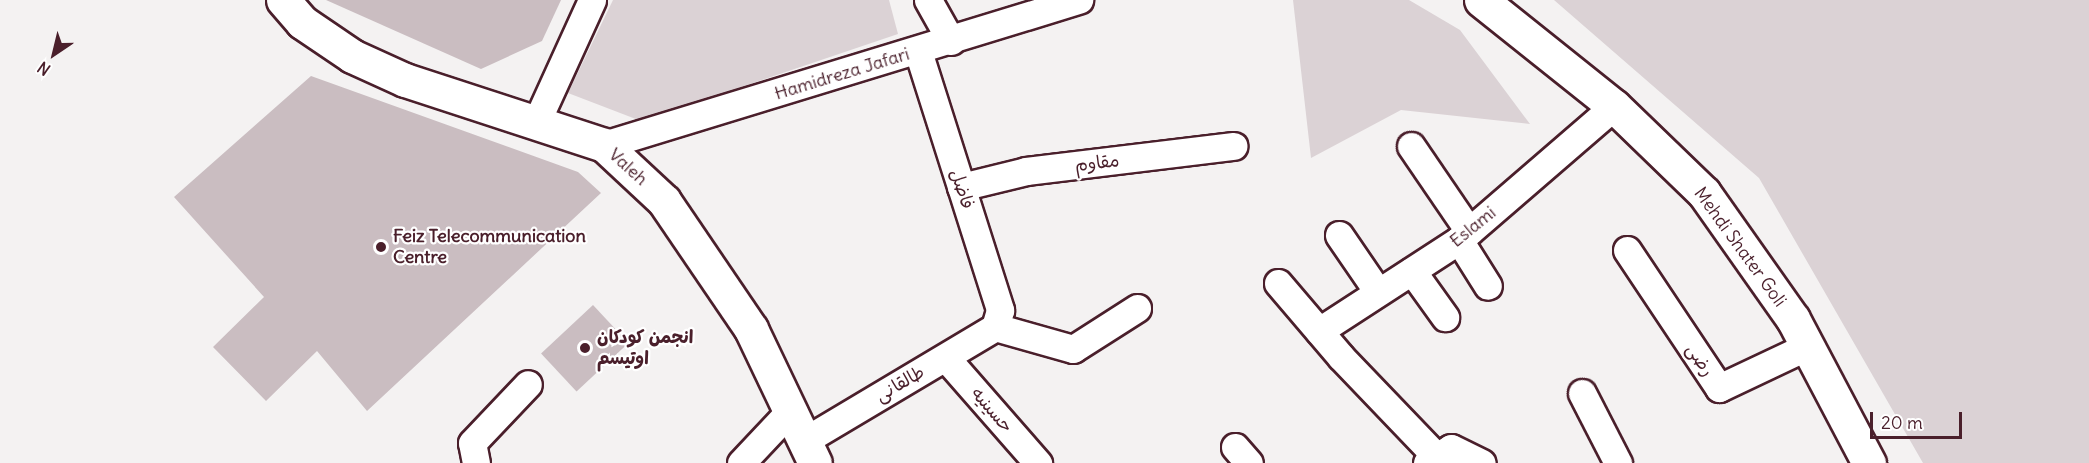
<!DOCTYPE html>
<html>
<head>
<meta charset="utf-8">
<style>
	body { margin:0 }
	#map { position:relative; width:2089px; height:463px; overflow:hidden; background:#f4f2f2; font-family:Delius,"Playpen Sans Arabic",sans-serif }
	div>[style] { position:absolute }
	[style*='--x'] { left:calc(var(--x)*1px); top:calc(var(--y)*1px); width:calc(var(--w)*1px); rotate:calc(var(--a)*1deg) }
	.green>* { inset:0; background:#dbd2d5 }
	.building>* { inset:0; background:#cabdc1; transform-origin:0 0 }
	.roads { filter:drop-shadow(2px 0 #4a1f2b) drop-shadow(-2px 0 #4a1f2b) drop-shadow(0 2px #4a1f2b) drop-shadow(0 -2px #4a1f2b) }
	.minor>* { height:27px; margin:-13.5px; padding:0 13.5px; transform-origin:13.5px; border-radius:13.5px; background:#fff }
	.tertiary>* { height:33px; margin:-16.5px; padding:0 16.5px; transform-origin:16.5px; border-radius:16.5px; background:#fff }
	.dots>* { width:16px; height:16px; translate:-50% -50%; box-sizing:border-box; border:3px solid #fff; border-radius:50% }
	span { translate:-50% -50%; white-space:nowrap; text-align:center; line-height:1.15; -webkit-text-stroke:4.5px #fff; paint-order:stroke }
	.street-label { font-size:18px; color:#4a1f2b }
	.poi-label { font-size:18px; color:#4a1f2b; font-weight:700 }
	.left { translate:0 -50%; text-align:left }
	.north { position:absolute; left:24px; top:24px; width:60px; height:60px; -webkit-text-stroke:4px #fff; paint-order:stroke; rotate:215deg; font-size:16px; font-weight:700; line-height:24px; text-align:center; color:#4a1f2b }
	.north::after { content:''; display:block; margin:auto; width:21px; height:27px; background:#4a1f2b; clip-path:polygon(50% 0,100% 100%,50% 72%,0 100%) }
	.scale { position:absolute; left:1870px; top:412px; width:92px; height:27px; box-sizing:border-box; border:3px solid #4a1f2b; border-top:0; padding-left:8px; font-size:18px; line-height:21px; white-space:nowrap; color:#4a1f2b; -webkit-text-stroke:4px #fff; paint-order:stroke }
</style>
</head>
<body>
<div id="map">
	<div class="green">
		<i style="clip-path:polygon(613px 0,889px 0,898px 34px,641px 121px,568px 93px)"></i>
		<i style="clip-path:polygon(1293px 0,1409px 0,1460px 30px,1530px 124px,1401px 110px,1311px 158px)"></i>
		<i style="clip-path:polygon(1554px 0,2089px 0,2089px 463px,1923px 463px,1759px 178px)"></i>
	</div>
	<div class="building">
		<i style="clip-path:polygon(326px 0,561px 0,542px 41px,481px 69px)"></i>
		<i style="clip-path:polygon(311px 76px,578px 172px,601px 193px,367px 411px,317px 351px,266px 401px,213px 347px,264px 297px,174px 197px)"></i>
		<i style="left:593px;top:305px;width:52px;height:71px;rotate:47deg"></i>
	</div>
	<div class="roads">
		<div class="minor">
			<i style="--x:928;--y:0;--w:47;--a:60.7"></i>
			<i style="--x:918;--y:51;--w:272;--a:72.4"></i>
			<i style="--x:1000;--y:310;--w:18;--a:106"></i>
			<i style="--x:536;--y:123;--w:135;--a:-65.5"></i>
			<i style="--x:604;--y:145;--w:497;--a:-17"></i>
			<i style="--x:1411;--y:146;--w:103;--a:55.7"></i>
			<i style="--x:961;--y:187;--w:67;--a:-13.8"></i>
			<i style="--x:1026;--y:171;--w:209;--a:-6.9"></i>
			<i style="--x:1339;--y:235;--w:69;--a:55.6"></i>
			<i style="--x:1459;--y:240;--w:54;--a:57.8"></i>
			<i style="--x:1627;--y:250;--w:166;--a:56.3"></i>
			<i style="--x:1719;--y:388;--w:98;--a:-25.3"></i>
			<i style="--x:1412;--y:271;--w:57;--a:54.3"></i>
			<i style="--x:1278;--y:283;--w:97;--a:49.6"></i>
			<i style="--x:1341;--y:357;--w:139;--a:46.2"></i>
			<i style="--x:995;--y:327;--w:81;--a:15.8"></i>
			<i style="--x:1073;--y:349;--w:76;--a:-32.6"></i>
			<i style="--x:1319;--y:331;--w:167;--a:-33"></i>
			<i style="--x:1459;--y:240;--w:205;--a:-40.8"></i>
			<i style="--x:946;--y:358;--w:140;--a:48.8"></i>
			<i style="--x:1582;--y:393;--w:79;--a:62.8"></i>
			<i style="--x:804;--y:441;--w:222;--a:-30.8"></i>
			<i style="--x:1235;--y:447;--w:21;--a:49"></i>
			<i style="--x:476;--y:463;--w:20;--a:-101"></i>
			<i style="--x:472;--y:443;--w:81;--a:-46.5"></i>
			<i style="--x:741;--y:463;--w:71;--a:-46.7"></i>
			<i style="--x:1427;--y:463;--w:28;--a:-32"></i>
			<i style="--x:1451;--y:448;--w:34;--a:26"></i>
		</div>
		<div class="tertiary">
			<i style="--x:283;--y:0;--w:29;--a:49"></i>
			<i style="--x:302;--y:22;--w:60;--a:34.2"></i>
			<i style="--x:352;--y:56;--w:58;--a:24.4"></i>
			<i style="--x:405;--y:80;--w:209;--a:18.1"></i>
			<i style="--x:604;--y:145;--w:82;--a:43"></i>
			<i style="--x:664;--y:201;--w:155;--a:55.8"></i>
			<i style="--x:751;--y:329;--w:148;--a:64.5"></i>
			<i style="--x:1481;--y:0;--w:170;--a:38.6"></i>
			<i style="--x:1614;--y:106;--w:125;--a:44"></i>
			<i style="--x:1704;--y:193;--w:154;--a:54.8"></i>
			<i style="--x:1793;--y:319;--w:163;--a:62.2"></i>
		</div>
	</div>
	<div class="dots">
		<i style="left:381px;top:247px;background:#4a1f2b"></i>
		<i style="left:585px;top:348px;background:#4a1f2b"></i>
	</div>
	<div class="street-label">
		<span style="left:842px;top:74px;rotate:-17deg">Hamidreza Jafari</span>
		<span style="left:1097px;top:163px;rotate:-7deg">مقاوم</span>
		<span style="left:628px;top:167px;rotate:42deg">Valeh</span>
		<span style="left:962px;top:189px;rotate:72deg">فاضل</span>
		<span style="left:1473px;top:227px;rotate:-39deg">Eslami</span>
		<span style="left:1740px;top:247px;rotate:54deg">Mehdi Shater Goli</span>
		<span style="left:1700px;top:360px;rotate:57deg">رضی</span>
		<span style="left:900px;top:384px;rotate:-30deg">طالقانی</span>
		<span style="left:992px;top:410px;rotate:49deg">حسینیه</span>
	</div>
	<div class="poi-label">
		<span class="left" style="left:393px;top:247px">Feiz Telecommunication<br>Centre</span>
		<span class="left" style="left:597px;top:348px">انجمن کودکان<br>اوتیسم</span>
	</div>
	<div class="north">N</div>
	<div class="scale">20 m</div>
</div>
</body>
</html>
